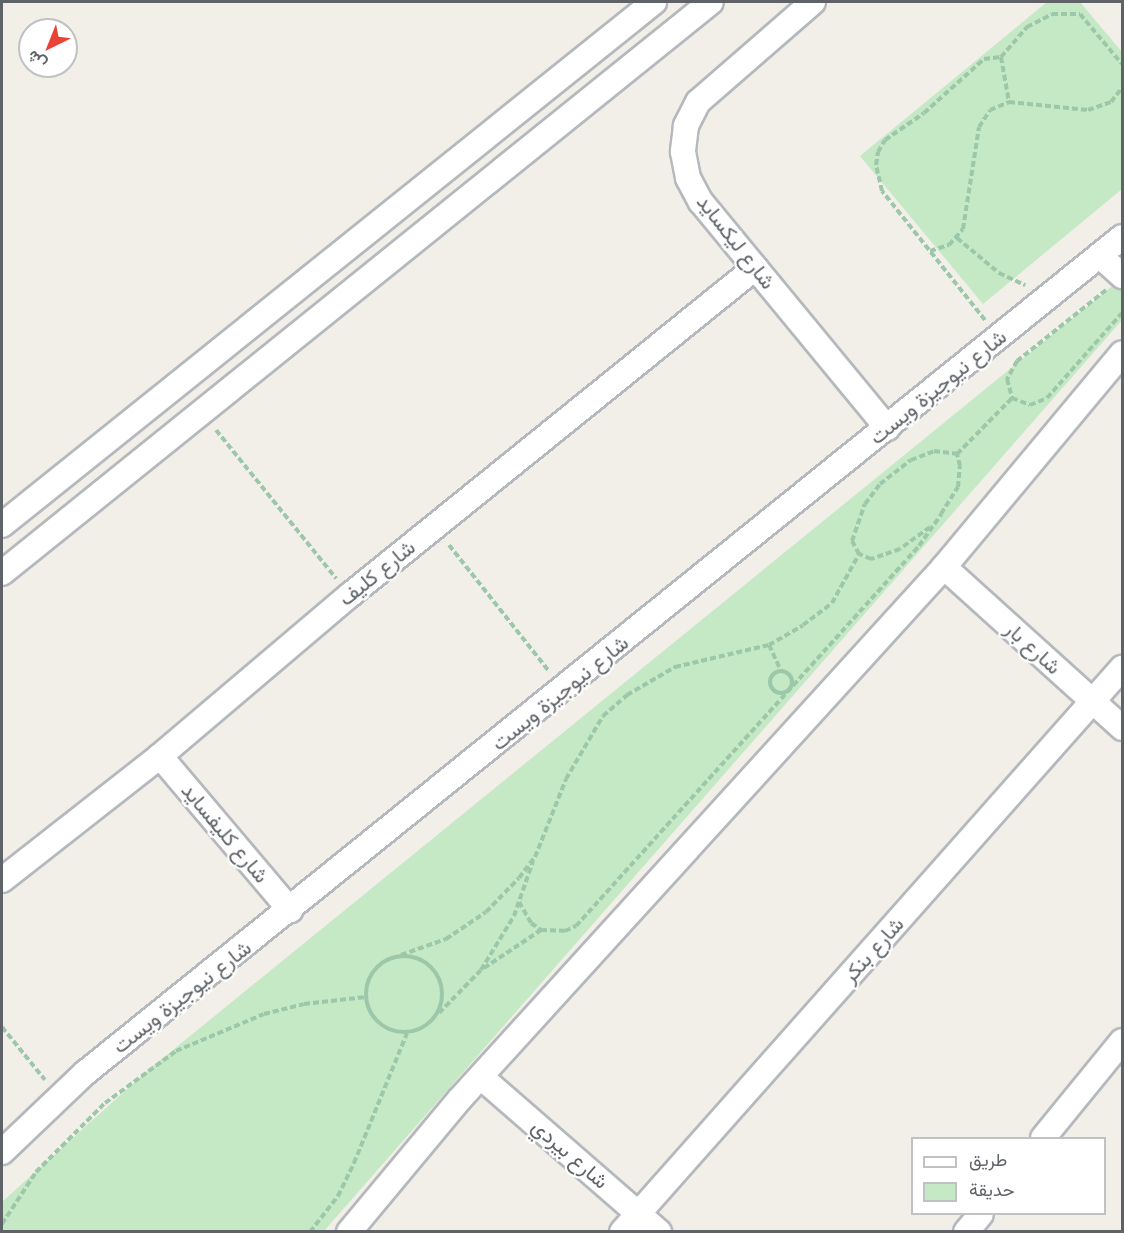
<!DOCTYPE html>
<html>
<head>
<meta charset="utf-8">
<style>
	body { margin:0 }
	#map { position:relative; width:1124px; height:1233px; overflow:hidden; background:#f1efe8; font-family:Raleway,Vazirmatn,sans-serif }
	div>[style] { position:absolute }
	[style*='--x'] { left:calc(var(--x)*1px); top:calc(var(--y)*1px); width:calc(var(--w)*1px); rotate:calc(var(--a)*1deg) }
	.green>* { inset:0; background:#c5e8c5 }
	.path>* { height:4px; margin-top:-2px; transform-origin:0; background:repeating-linear-gradient(90deg,#9cc7a9 0 6px,transparent 0 9px) }
	.path>.ring { margin:-2px; padding:0; box-sizing:content-box; background:none; border:4px solid #9cc7a9; border-radius:50% }
	.roads { filter:drop-shadow(2px 0 #b5b8bc) drop-shadow(-2px 0 #b5b8bc) drop-shadow(0 2px #b5b8bc) drop-shadow(0 -2px #b5b8bc) }
	.street>* { height:24px; margin:-12px; padding:0 12px; transform-origin:12px; border-radius:12px; background:#fff }
	span { translate:-50% -50%; white-space:nowrap; text-align:center; line-height:1.15; -webkit-text-stroke:4.5px #fff; paint-order:stroke }
	.street-label { font-size:21px; color:#5f6368 }
	.frame { position:absolute; inset:0; border:3px solid #5f6368; pointer-events:none }
	.legend { position:absolute; left:911px; top:1137px; width:195px; height:78px; box-sizing:border-box; background:#fff; border:2px solid #bfc1c3; margin:0; padding:8px 10px; list-style:none; font-size:18px; color:#5f6368 }
	.legend li { display:flex; align-items:center; gap:12px; height:30px }
	.legend b { width:30px; border:2px solid #bfc1c3 }
	.north { position:absolute; left:18px; top:18px; width:60px; height:60px; box-sizing:border-box; background:#fff; border:2px solid #bfc1c3; border-radius:50%; rotate:223deg; font-size:16px; font-weight:700; line-height:24px; text-align:center; color:#5f6368 }
	.north::after { content:''; display:block; margin:auto; width:21px; height:27px; background:#ea4335; clip-path:polygon(50% 0,100% 100%,50% 72%,0 100%) }
</style>
</head>
<body>
<div id="map">
	<div class="green">
		<i style="clip-path:polygon(1047px 2px,1080px 2px,1122px 52px,1122px 189px,983px 304px,860px 156px)"></i>
		<i style="clip-path:polygon(1122px 278px,1122px 320px,324px 1231px,2px 1231px,2px 1202px,147px 1071px)"></i>
	</div>
	<div class="path">
		<i style="--x:1001;--y:57;--w:46;--a:79.9"></i>
		<i style="--x:957;--y:238;--w:55;--a:39.8"></i>
		<i style="--x:999;--y:273;--w:29;--a:25"></i>
		<i style="--x:930;--y:251;--w:20;--a:-18"></i>
		<i style="--x:949;--y:245;--w:21;--a:-49"></i>
		<i style="--x:963;--y:229;--w:103;--a:-81.1"></i>
		<i style="--x:979;--y:127;--w:20;--a:-57"></i>
		<i style="--x:990;--y:110;--w:21;--a:-23"></i>
		<i style="--x:1009;--y:102;--w:79;--a:5.8"></i>
		<i style="--x:1088;--y:110;--w:24;--a:-19"></i>
		<i style="--x:1111;--y:102;--w:18;--a:-52"></i>
		<i style="--x:1106;--y:290;--w:114;--a:141.4"></i>
		<i style="--x:1017;--y:361;--w:21;--a:119"></i>
		<i style="--x:1007;--y:379;--w:20;--a:75"></i>
		<i style="--x:1012;--y:398;--w:19;--a:21"></i>
		<i style="--x:1030;--y:405;--w:18;--a:-22"></i>
		<i style="--x:1047;--y:398;--w:113;--a:-48.6"></i>
		<i style="--x:985;--y:320;--w:165;--a:-128.6"></i>
		<i style="--x:882;--y:191;--w:27;--a:-103"></i>
		<i style="--x:876;--y:165;--w:13;--a:-81"></i>
		<i style="--x:878;--y:152;--w:14;--a:-60"></i>
		<i style="--x:885;--y:140;--w:47;--a:-34.7"></i>
		<i style="--x:924;--y:113;--w:81;--a:-42"></i>
		<i style="--x:984;--y:59;--w:17;--a:-7"></i>
		<i style="--x:1001;--y:57;--w:40;--a:-49"></i>
		<i style="--x:1027;--y:27;--w:28;--a:-27"></i>
		<i style="--x:1052;--y:14;--w:28;--a:0"></i>
		<i style="--x:1080;--y:14;--w:65;--a:50"></i>
		<i style="--x:216;--y:430;--w:191;--a:51"></i>
		<i style="--x:941;--y:514;--w:32;--a:-58"></i>
		<i style="--x:958;--y:487;--w:21;--a:-85"></i>
		<i style="--x:960;--y:466;--w:12;--a:-104"></i>
		<i style="--x:930;--y:527;--w:37;--a:144"></i>
		<i style="--x:900;--y:549;--w:31;--a:161"></i>
		<i style="--x:871;--y:559;--w:13;--a:-157"></i>
		<i style="--x:859;--y:554;--w:15;--a:-118"></i>
		<i style="--x:852;--y:541;--w:39;--a:-71"></i>
		<i style="--x:865;--y:504;--w:25;--a:-53"></i>
		<i style="--x:880;--y:484;--w:39;--a:-38"></i>
		<i style="--x:911;--y:460;--w:25;--a:-21"></i>
		<i style="--x:934;--y:451;--w:23;--a:7"></i>
		<i style="--x:957;--y:454;--w:78;--a:-45.5"></i>
		<i style="--x:449;--y:545;--w:161;--a:51.6"></i>
		<i style="--x:769;--y:645;--w:29;--a:65"></i>
		<i class="ring" style="left:770px;top:671px;width:18px;height:18px"></i>
		<i style="--x:519;--y:902;--w:24;--a:60"></i>
		<i style="--x:531;--y:923;--w:12;--a:35"></i>
		<i style="--x:541;--y:930;--w:24;--a:2"></i>
		<i style="--x:565;--y:931;--w:12;--a:-24"></i>
		<i style="--x:576;--y:926;--w:512;--a:-47.93"></i>
		<i style="--x:919;--y:546;--w:39;--a:-55"></i>
		<i style="--x:401;--y:955;--w:48;--a:-19.6"></i>
		<i style="--x:446;--y:939;--w:48;--a:-34"></i>
		<i style="--x:486;--y:912;--w:47;--a:-45.9"></i>
		<i style="--x:519;--y:878;--w:26;--a:-53"></i>
		<i style="--x:535;--y:857;--w:84;--a:-68.3"></i>
		<i style="--x:566;--y:779;--w:73;--a:-59.6"></i>
		<i style="--x:603;--y:716;--w:32;--a:-41"></i>
		<i style="--x:627;--y:695;--w:56;--a:-30.3"></i>
		<i style="--x:675;--y:667;--w:97;--a:-13.2"></i>
		<i style="--x:769;--y:645;--w:39;--a:-30"></i>
		<i style="--x:803;--y:625;--w:36;--a:-37"></i>
		<i style="--x:832;--y:603;--w:56;--a:-61.1"></i>
		<i class="ring" style="left:366px;top:956px;width:72px;height:72px"></i>
		<i style="--x:484;--y:968;--w:69;--a:-33.7"></i>
		<i style="--x:439;--y:1013;--w:60;--a:-45.7"></i>
		<i style="--x:481;--y:970;--w:63;--a:-58.6"></i>
		<i style="--x:514;--y:916;--w:58;--a:-70.9"></i>
		<i style="--x:2;--y:1027;--w:68;--a:50.9"></i>
		<i style="--x:2;--y:1224;--w:62;--a:-56.8"></i>
		<i style="--x:36;--y:1172;--w:98;--a:-45"></i>
		<i style="--x:105;--y:1103;--w:88;--a:-36.2"></i>
		<i style="--x:176;--y:1051;--w:95;--a:-22.8"></i>
		<i style="--x:264;--y:1014;--w:41;--a:-14"></i>
		<i style="--x:304;--y:1004;--w:62;--a:-6.4"></i>
		<i style="--x:310;--y:1232;--w:46;--a:-52.1"></i>
		<i style="--x:338;--y:1196;--w:37;--a:-64"></i>
		<i style="--x:354;--y:1163;--w:140;--a:-67.8"></i>
	</div>
	<div class="roads">
		<div class="street">
			<i style="--x:813;--y:2;--w:152;--a:139"></i>
			<i style="--x:698;--y:102;--w:27;--a:117"></i>
			<i style="--x:686;--y:126;--w:26;--a:97"></i>
			<i style="--x:683;--y:152;--w:26;--a:79"></i>
			<i style="--x:688;--y:178;--w:27;--a:62"></i>
			<i style="--x:701;--y:202;--w:293;--a:50.5"></i>
			<i style="--x:1100;--y:256;--w:30;--a:42"></i>
			<i style="--x:2;--y:525;--w:836;--a:-38.73"></i>
			<i style="--x:944;--y:567;--w:240;--a:42.1"></i>
			<i style="--x:2;--y:573;--w:910;--a:-38.85"></i>
			<i style="--x:160;--y:756;--w:202;--a:49.8"></i>
			<i style="--x:2;--y:880;--w:201;--a:-38.1"></i>
			<i style="--x:160;--y:756;--w:249;--a:-40.3"></i>
			<i style="--x:350;--y:595;--w:521;--a:-38.92"></i>
			<i style="--x:481;--y:1077;--w:236;--a:41"></i>
			<i style="--x:1043;--y:1138;--w:125;--a:-50.8"></i>
			<i style="--x:2;--y:1152;--w:115;--a:-43.6"></i>
			<i style="--x:85;--y:1073;--w:1332;--a:-38.87"></i>
			<i style="--x:349;--y:1232;--w:172;--a:-50.2"></i>
			<i style="--x:459;--y:1100;--w:721;--a:-47.7"></i>
			<i style="--x:944;--y:567;--w:278;--a:-50.2"></i>
			<i style="--x:622;--y:1232;--w:754;--a:-48.44"></i>
			<i style="--x:966;--y:1232;--w:23;--a:-50"></i>
		</div>
	</div>
	<div class="street-label">
		<span style="left:736px;top:242px;rotate:52deg">شارع ليكسايد</span>
		<span style="left:938px;top:387px;rotate:-39deg">شارع نيوجيزة ويست</span>
		<span style="left:377px;top:573px;rotate:-39deg">شارع كليف</span>
		<span style="left:1033px;top:648px;rotate:42deg">شارع بار</span>
		<span style="left:560px;top:693px;rotate:-39deg">شارع نيوجيزة ويست</span>
		<span style="left:225px;top:833px;rotate:50deg">شارع كليفسايد</span>
		<span style="left:873px;top:950px;rotate:-48deg">شارع بنكر</span>
		<span style="left:182px;top:997px;rotate:-38deg">شارع نيوجيزة ويست</span>
		<span style="left:570px;top:1154px;rotate:41deg">شارع بيردي</span>
	</div>
	<div class="frame"></div>
	<ul class="legend">
	<li><b style="height:8px;background:#fff"></b>طريق</li>
	<li><b style="height:16px;background:#c5e8c5"></b>حديقة</li>
	</ul>
	<div class="north">ش</div>
</div>
</body>
</html>
